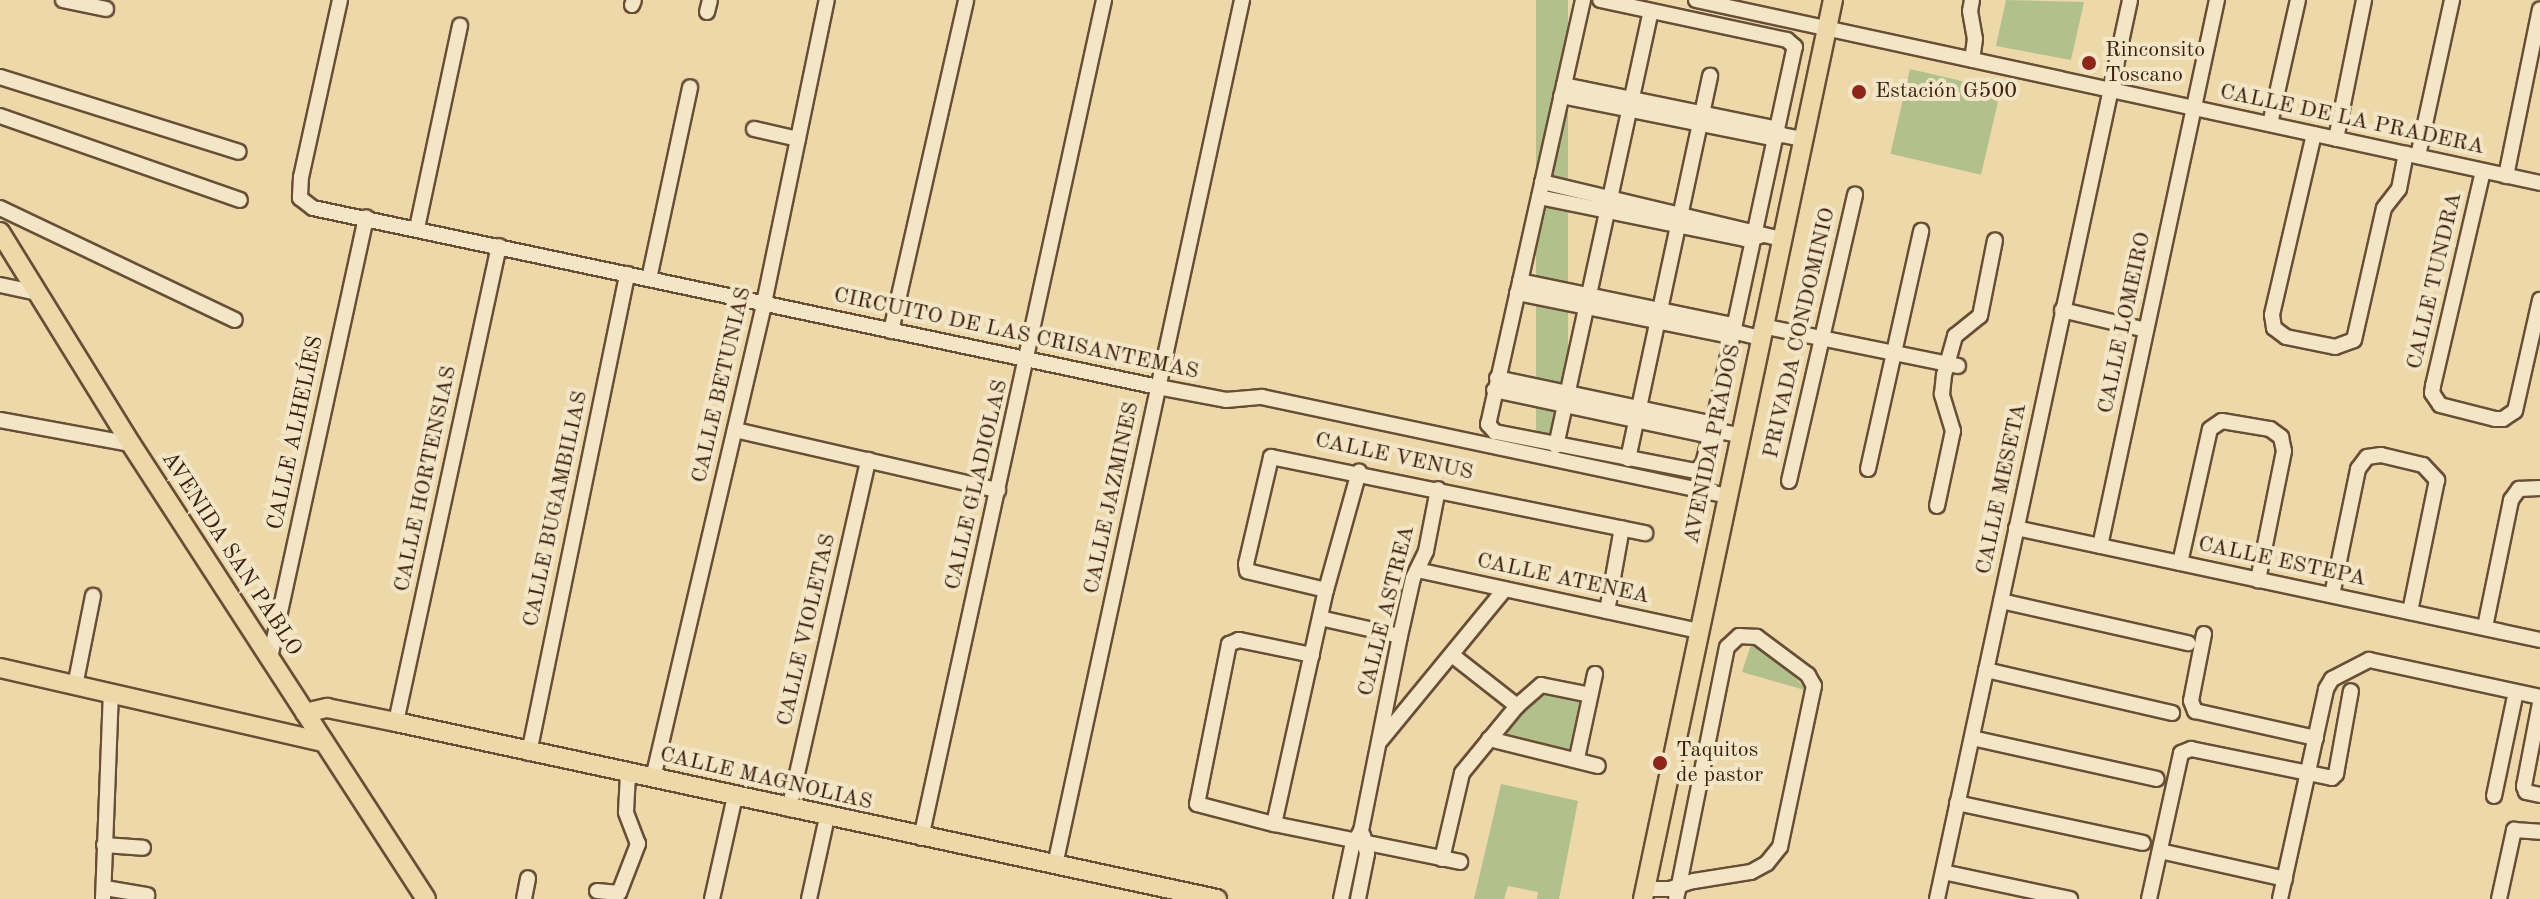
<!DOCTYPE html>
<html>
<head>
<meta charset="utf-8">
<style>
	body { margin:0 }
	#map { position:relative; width:2540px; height:899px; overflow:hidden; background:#ecd8a9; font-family:"Old Standard TT",serif }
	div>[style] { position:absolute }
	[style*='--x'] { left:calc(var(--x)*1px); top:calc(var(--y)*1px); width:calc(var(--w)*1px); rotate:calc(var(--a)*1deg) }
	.green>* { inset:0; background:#b2c08c; transform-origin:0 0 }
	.roads { filter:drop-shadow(2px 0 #684e36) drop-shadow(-2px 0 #684e36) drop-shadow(0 2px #684e36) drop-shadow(0 -2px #684e36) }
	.minor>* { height:14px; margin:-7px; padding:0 7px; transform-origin:7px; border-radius:7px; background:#f3e6c7 }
	.major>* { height:18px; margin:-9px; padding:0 9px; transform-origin:9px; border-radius:9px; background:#ecd8a9 }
	.dots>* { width:22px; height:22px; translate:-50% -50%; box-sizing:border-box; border:4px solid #f3e6c7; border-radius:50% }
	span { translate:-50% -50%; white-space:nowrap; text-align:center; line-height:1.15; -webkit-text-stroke:8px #f3e6c7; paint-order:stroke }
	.poi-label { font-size:22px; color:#3c200f }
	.left { translate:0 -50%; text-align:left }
	.street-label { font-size:22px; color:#3c200f }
</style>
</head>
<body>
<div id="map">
	<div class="green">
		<i style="left:1536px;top:0;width:32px;height:433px"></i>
		<i style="clip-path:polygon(2006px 0,2084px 2px,2071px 60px,1996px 46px)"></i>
		<i style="left:1910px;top:69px;width:93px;height:87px;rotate:13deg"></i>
		<i style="clip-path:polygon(1754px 636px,1808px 691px,1742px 672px)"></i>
		<i style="clip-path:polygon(1536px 679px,1588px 690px,1577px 757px,1493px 744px)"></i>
		<i style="clip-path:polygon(1501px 784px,1578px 801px,1559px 899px,1537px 899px,1538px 892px,1508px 886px,1504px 899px,1474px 899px)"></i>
	</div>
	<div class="roads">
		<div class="minor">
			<i style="--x:63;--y:0;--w:44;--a:11.8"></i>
			<i style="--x:340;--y:0;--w:181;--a:102.4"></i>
			<i style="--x:301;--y:177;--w:21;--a:93"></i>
			<i style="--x:300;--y:198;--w:16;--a:38"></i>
			<i style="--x:313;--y:208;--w:864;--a:11.96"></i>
			<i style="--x:1158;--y:387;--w:69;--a:10.8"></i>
			<i style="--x:1226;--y:400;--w:36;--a:-5"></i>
			<i style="--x:1262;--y:397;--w:474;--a:12"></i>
			<i style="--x:1583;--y:0;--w:435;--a:102.6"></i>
			<i style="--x:1488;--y:424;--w:11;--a:49"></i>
			<i style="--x:1495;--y:432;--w:205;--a:11"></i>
			<i style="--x:1696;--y:471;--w:10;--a:-45"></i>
			<i style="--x:1703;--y:464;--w:40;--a:-75.6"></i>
			<i style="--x:1713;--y:425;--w:387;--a:-77.8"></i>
			<i style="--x:1795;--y:47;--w:11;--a:-139"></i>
			<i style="--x:1787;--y:40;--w:191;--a:-167.9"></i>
			<i style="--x:1696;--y:0;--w:864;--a:12.23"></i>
			<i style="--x:1972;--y:0;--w:11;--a:100"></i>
			<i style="--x:1970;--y:11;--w:28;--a:80"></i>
			<i style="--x:1975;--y:39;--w:21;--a:98"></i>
			<i style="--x:632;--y:5;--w:5;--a:-68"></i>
			<i style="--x:707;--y:12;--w:12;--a:-76"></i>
			<i style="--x:0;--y:77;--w:250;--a:17.4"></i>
			<i style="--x:1564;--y:85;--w:213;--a:11.6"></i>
			<i style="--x:1773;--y:128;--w:11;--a:38"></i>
			<i style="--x:1782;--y:135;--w:20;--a:11"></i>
			<i style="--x:1561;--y:96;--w:214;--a:11.3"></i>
			<i style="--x:1771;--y:138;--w:11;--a:-15"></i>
			<i style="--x:0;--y:116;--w:254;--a:19.3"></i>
			<i style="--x:2270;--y:124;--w:127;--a:-77.3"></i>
			<i style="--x:754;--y:129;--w:45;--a:12.8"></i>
			<i style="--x:2314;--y:134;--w:186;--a:103.1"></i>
			<i style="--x:2272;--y:315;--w:13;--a:81"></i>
			<i style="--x:2274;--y:328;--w:15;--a:37"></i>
			<i style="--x:2286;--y:337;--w:50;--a:11.5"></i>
			<i style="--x:2335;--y:347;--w:20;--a:-20"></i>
			<i style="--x:2354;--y:340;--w:135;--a:-77.2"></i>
			<i style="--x:2384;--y:208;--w:24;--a:-52"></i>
			<i style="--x:2399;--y:189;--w:36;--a:-79"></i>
			<i style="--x:2336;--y:139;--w:142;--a:-78.6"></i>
			<i style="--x:2418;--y:156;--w:160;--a:-77.7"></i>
			<i style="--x:2483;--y:171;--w:221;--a:103.1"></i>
			<i style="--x:2433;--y:386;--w:7;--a:98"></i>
			<i style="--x:2432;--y:393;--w:14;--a:56"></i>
			<i style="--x:2440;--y:405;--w:57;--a:14.3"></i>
			<i style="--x:2495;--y:419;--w:8;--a:0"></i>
			<i style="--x:2503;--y:419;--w:14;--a:-34"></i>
			<i style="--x:2515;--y:411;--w:114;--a:-77.3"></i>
			<i style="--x:2506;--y:176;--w:170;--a:-78.5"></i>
			<i style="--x:1542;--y:182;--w:246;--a:13.4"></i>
			<i style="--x:1539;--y:197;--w:210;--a:11.5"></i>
			<i style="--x:1745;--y:239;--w:15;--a:-11"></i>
			<i style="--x:0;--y:208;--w:260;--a:25.5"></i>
			<i style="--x:417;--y:228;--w:207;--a:-78"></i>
			<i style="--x:649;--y:279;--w:196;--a:-77.9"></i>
			<i style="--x:1520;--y:281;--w:211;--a:11.7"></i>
			<i style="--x:1727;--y:324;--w:12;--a:42"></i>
			<i style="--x:1736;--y:332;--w:25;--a:14"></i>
			<i style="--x:0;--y:285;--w:38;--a:12"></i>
			<i style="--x:1517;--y:293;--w:212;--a:11.4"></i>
			<i style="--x:1725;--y:335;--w:11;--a:-15"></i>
			<i style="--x:2062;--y:310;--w:86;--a:13.4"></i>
			<i style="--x:1762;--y:326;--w:200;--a:11.5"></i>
			<i style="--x:891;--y:331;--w:339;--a:-77.2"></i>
			<i style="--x:1497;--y:378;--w:216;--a:12"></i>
			<i style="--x:1708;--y:423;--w:13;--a:39"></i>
			<i style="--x:1718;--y:431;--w:20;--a:11"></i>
			<i style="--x:1494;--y:390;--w:216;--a:12"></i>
			<i style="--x:1705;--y:435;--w:14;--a:-17"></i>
			<i style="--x:0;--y:420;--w:133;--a:10.4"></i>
			<i style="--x:735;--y:430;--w:270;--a:12.9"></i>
			<i style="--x:1556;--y:446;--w:445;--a:-77.7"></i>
			<i style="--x:1628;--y:459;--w:392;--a:-77.9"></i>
			<i style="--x:1868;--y:469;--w:244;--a:-77.4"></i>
			<i style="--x:1789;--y:481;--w:294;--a:-77"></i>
			<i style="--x:1937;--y:506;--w:77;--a:-78"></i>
			<i style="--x:1953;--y:431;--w:39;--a:-107"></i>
			<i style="--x:1942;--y:394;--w:19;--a:-84"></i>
			<i style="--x:1944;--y:375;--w:41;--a:-74.2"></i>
			<i style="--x:1955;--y:336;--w:32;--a:-39"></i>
			<i style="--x:1980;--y:316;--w:77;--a:-78.8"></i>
			<i style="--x:2016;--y:528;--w:536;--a:12.06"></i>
			<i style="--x:2100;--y:546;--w:558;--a:-77.91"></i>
			<i style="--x:2180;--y:563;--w:137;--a:-77.4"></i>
			<i style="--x:2210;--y:429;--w:14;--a:-34"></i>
			<i style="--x:2222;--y:421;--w:49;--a:9.5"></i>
			<i style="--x:2270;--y:429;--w:14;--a:36"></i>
			<i style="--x:2281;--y:437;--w:14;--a:78"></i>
			<i style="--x:2284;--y:451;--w:132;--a:101.4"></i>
			<i style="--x:1417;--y:570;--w:289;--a:12.2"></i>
			<i style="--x:1326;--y:590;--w:81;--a:-166.5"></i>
			<i style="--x:1247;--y:571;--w:7;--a:-98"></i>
			<i style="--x:1246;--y:564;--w:110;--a:-76.8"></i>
			<i style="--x:1271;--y:457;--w:382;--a:11.5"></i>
			<i style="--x:2332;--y:595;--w:129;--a:-78.3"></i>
			<i style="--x:2358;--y:469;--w:15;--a:-53"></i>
			<i style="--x:2367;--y:457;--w:14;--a:-8"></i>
			<i style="--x:2381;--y:455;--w:43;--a:13.4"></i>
			<i style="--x:2423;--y:465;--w:21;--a:47"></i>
			<i style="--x:2437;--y:480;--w:135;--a:101.6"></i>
			<i style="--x:2001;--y:601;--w:192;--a:12.7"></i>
			<i style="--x:1607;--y:611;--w:84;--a:-79.8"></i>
			<i style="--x:1320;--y:618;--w:82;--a:12.7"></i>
			<i style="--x:2485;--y:627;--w:130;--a:-78.4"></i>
			<i style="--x:2511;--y:500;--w:14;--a:-54"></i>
			<i style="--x:2519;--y:489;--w:21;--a:-3"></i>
			<i style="--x:2204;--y:634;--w:68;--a:101"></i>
			<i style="--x:2191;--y:701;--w:11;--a:68"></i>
			<i style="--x:2195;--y:711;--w:124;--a:12.6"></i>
			<i style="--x:1312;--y:655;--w:75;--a:-168.4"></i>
			<i style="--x:1239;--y:640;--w:11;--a:158"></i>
			<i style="--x:1229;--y:644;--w:163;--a:101.3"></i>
			<i style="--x:1197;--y:804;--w:80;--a:14.6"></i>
			<i style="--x:1274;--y:824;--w:190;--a:11.5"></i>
			<i style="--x:1452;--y:655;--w:83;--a:38.1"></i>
			<i style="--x:270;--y:658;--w:451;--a:-77.7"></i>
			<i style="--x:1986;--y:670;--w:191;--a:13"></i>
			<i style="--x:75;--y:686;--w:92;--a:-78.7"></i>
			<i style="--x:2540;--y:703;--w:85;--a:100.9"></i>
			<i style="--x:2524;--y:786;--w:6;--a:72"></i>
			<i style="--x:2526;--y:792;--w:14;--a:12"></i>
			<i style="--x:396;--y:722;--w:487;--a:-77.8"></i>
			<i style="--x:1972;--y:738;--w:189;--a:12.5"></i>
			<i style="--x:1489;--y:739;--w:112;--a:13.9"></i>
			<i style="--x:1381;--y:740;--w:195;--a:-50.6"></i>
			<i style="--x:529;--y:753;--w:489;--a:-78.4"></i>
			<i style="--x:1577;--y:758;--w:86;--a:-77.9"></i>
			<i style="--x:653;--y:778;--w:488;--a:-76.8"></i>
			<i style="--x:764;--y:303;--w:309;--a:-78.3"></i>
			<i style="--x:2494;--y:796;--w:106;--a:-78.1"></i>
			<i style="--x:1957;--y:803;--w:190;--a:12.1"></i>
			<i style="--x:789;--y:809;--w:358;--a:-77.2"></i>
			<i style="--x:1274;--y:824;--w:240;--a:-77.5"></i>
			<i style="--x:1326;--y:590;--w:123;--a:-74.4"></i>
			<i style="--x:921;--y:838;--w:858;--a:-77.68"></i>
			<i style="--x:104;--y:845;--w:39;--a:4"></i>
			<i style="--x:2160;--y:851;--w:128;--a:12.6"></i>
			<i style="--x:1442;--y:859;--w:88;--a:-76.9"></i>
			<i style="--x:1462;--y:773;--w:87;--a:-50.6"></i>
			<i style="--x:1517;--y:706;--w:32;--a:-41"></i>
			<i style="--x:1541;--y:685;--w:50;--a:11.5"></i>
			<i style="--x:1055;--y:865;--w:885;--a:-77.8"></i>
			<i style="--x:1943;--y:872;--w:130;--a:12"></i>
			<i style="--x:105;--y:888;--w:43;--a:9.5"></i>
			<i style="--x:1645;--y:889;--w:25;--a:0"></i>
			<i style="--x:1670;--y:889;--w:9;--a:-18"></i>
			<i style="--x:1679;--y:886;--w:8;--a:-23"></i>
			<i style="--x:1686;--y:883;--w:8;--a:-14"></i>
			<i style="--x:1694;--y:881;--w:58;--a:-9"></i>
			<i style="--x:1751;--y:872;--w:18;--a:-29"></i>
			<i style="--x:1767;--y:863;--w:21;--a:-51"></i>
			<i style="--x:1780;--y:847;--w:165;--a:-78.1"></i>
			<i style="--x:1814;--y:686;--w:13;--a:-119"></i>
			<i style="--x:1808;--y:675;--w:64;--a:-143.3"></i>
			<i style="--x:1757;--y:637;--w:18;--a:-177"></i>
			<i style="--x:1739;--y:636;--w:16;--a:137"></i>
			<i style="--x:1727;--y:647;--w:244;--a:101.4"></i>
			<i style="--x:1679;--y:886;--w:13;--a:103"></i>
			<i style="--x:597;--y:891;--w:22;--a:5"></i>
			<i style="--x:619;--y:893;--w:53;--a:-68.8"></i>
			<i style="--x:638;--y:844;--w:34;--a:-111"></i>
			<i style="--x:626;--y:812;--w:39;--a:-87"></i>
			<i style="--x:103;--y:899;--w:205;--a:-87.8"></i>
			<i style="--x:524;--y:899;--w:21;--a:-79"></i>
			<i style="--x:712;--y:899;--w:106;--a:-77.4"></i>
			<i style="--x:809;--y:899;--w:84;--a:-77.6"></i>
			<i style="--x:1341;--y:899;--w:53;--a:-78.1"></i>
			<i style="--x:1352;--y:847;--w:18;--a:-61"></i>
			<i style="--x:1361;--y:831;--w:199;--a:-78.7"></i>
			<i style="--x:1400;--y:636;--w:59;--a:-77.4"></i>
			<i style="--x:1413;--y:578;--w:30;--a:-64"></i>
			<i style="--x:1426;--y:551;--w:63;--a:-79"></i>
			<i style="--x:1358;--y:899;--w:46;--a:-78.7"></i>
			<i style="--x:1367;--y:854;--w:19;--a:-102"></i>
			<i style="--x:1937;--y:899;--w:919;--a:-77.88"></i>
			<i style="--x:2149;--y:899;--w:149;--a:-77.6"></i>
			<i style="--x:2181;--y:753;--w:11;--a:-22"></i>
			<i style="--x:2191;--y:749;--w:144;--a:11.6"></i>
			<i style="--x:2332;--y:778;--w:6;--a:-45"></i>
			<i style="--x:2336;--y:774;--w:84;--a:-79.8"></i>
			<i style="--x:2280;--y:899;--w:215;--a:-77.6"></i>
			<i style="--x:2326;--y:689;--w:12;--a:-59"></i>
			<i style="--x:2332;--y:679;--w:42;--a:-27.2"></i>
			<i style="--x:2369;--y:660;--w:175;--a:12.2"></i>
			<i style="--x:2499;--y:899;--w:71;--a:-77.7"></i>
			<i style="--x:2514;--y:830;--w:26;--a:4"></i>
		</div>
		<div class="major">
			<i style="--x:0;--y:232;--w:249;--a:58.3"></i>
			<i style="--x:131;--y:444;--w:542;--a:57.04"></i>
			<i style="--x:0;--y:668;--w:331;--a:12.9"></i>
			<i style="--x:305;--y:713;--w:23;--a:-13"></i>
			<i style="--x:327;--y:708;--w:70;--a:11.5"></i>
			<i style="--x:396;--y:722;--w:840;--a:12.17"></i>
			<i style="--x:1643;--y:899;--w:919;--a:-78.07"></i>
		</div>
	</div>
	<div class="dots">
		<i style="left:2089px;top:63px;background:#8f2418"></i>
		<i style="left:1859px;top:92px;background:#8f2418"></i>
		<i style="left:1660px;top:763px;background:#8f2418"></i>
	</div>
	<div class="poi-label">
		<span class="left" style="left:2105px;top:63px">Rinconsito<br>Toscano</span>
		<span class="left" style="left:1875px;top:92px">Estación G500</span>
		<span class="left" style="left:1676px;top:763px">Taquitos<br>de pastor</span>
	</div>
	<div class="street-label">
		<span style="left:2352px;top:120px;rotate:12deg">CALLE DE LA PRADERA</span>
		<span style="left:2435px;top:281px;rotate:-77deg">CALLE TUNDRA</span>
		<span style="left:2125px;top:323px;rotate:-78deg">CALLE LOMEIRO</span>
		<span style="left:1800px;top:333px;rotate:-77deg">PRIVADA CONDOMINIO</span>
		<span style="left:1016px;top:334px;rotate:12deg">CIRCUITO DE LAS CRISANTEMAS</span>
		<span style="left:722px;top:385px;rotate:-77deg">CALLE BETUNIAS</span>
		<span style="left:296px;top:433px;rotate:-78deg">CALLE ALHELÍES</span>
		<span style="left:1713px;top:444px;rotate:-78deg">AVENIDA PRADOS</span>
		<span style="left:1394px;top:457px;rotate:12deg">CALLE VENUS</span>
		<span style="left:426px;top:479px;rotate:-78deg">CALLE HORTENSIAS</span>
		<span style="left:977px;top:485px;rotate:-77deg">CALLE GLADIOLAS</span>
		<span style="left:2002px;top:489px;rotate:-78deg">CALLE MESETA</span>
		<span style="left:1112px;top:498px;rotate:-78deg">CALLE JAZMINES</span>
		<span style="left:556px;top:509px;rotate:-78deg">CALLE BUGAMBILIAS</span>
		<span style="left:231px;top:554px;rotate:57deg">AVENIDA SAN PABLO</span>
		<span style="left:2282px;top:562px;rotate:12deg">CALLE ESTEPA</span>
		<span style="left:1563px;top:579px;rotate:12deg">CALLE ATENEA</span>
		<span style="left:1387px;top:611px;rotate:-76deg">CALLE ASTREA</span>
		<span style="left:807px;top:630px;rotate:-77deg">CALLE VIOLETAS</span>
		<span style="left:766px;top:779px;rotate:13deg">CALLE MAGNOLIAS</span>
	</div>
</div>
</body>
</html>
